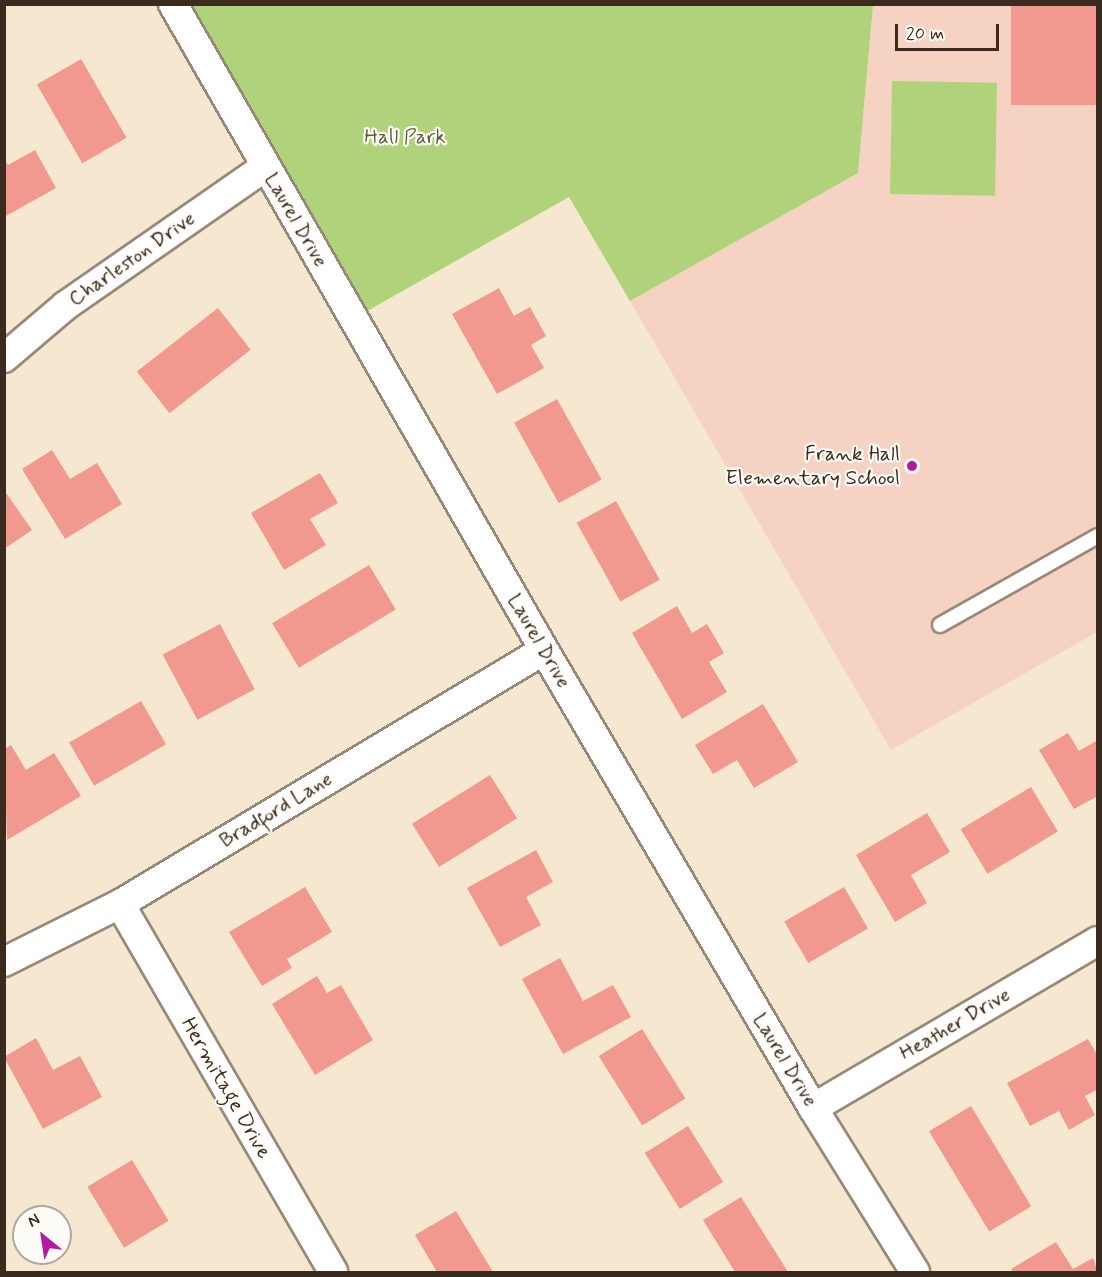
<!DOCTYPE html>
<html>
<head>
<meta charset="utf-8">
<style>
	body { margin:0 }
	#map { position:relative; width:1102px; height:1277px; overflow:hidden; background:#f5e7d0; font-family:Mynerve,sans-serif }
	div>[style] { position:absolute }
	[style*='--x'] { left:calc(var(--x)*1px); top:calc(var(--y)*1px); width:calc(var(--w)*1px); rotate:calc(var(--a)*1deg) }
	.built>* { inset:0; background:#f6d2c3 }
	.green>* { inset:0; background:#b0d27b; transform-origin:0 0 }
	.building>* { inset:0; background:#f1998f; transform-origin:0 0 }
	.roads { filter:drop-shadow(2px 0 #988877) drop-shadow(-2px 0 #988877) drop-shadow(0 2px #988877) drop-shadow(0 -2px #988877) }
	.lane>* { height:14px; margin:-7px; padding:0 7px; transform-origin:7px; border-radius:7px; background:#fff }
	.street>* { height:28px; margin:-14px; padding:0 14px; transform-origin:14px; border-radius:14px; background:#fff }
	.dots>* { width:16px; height:16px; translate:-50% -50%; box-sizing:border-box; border:3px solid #fdfcf7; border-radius:50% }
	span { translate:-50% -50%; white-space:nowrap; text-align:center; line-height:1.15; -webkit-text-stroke:4.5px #fdfcf7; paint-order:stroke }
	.park-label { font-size:21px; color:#5e5c3a }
	.street-label { font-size:21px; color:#3b2a1e }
	.poi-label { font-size:21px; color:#3b2a1e }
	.right { translate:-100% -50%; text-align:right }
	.frame { position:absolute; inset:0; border:6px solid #3b2a1e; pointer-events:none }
	.north { position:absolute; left:12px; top:1205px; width:60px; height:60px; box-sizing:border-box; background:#fdfcf7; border:2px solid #afa8a0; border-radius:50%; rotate:330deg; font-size:16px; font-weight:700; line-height:24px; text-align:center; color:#3b2a1e }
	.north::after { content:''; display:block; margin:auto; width:21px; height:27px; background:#b5179e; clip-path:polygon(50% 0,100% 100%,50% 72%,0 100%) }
	.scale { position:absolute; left:895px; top:24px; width:104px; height:27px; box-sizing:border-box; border:3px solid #3b2a1e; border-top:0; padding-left:8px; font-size:18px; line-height:21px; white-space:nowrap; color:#3b2a1e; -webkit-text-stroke:4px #fdfcf7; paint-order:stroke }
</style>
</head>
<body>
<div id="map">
	<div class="built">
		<i style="clip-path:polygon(873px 5px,1097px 5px,1097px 632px,891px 750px,630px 301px,858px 173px)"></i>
	</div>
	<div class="green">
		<i style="clip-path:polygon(173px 5px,873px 5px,858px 173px,630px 301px,569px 197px,353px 319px)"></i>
		<i style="left:892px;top:81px;width:105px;height:113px;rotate:1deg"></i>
	</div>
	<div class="building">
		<i style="left:1011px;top:4px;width:87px;height:101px"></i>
		<i style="left:81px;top:59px;width:91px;height:51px;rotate:60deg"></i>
		<i style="clip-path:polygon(35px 150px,56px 188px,4px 217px,4px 159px,8px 165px)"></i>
		<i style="clip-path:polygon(499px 288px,514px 316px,530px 307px,546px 336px,531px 345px,544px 368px,497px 394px,452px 314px)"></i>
		<i style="left:218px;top:308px;width:53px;height:103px;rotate:52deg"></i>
		<i style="left:557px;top:399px;width:92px;height:49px;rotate:61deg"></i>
		<i style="clip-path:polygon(52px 450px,70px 479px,97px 463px,122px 504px,65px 539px,22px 469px)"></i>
		<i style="clip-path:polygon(320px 473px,338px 503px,310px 519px,326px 545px,284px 570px,251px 513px)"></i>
		<i style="clip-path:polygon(4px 490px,32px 530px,4px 549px)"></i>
		<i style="left:616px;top:501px;width:90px;height:45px;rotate:61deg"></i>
		<i style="left:369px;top:565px;width:52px;height:113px;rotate:59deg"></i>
		<i style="clip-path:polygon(677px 606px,692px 633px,707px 624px,724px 653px,709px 662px,727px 692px,682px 719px,632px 633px)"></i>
		<i style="left:220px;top:624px;width:74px;height:65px;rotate:62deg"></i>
		<i style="left:141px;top:701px;width:50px;height:83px;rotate:60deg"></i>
		<i style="clip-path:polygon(763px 704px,798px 762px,754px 788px,737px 760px,713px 774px,695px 745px)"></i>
		<i style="clip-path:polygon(1068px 733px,1079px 751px,1098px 740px,1098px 796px,1074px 809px,1039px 750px)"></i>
		<i style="clip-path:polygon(11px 745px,26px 770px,54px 753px,81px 796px,7px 840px,4px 749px)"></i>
		<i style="left:490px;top:775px;width:51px;height:92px;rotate:58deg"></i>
		<i style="left:1031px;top:787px;width:52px;height:82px;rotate:59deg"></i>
		<i style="clip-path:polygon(927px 813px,950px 852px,911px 875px,927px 903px,895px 922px,856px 855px)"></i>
		<i style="clip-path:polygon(536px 850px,553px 882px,526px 897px,541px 925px,500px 947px,467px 888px)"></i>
		<i style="clip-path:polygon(305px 887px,332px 932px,287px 959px,292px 968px,262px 986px,229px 932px)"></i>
		<i style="left:844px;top:887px;width:48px;height:69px;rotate:60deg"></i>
		<i style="clip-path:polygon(560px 958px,583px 1001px,613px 985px,631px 1017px,563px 1054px,522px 979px)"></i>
		<i style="clip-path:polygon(317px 976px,327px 993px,341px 985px,373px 1040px,315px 1075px,272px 1004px)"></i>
		<i style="left:642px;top:1029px;width:82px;height:51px;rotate:58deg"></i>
		<i style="clip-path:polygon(36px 1038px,53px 1070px,80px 1056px,102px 1097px,43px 1129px,4px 1057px)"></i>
		<i style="clip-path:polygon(1088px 1039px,1098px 1056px,1098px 1089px,1085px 1096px,1095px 1115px,1069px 1130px,1059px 1111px,1030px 1126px,1007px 1083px)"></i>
		<i style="left:971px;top:1106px;width:117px;height:49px;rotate:59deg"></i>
		<i style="left:688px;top:1126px;width:66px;height:51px;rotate:58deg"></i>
		<i style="left:132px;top:1160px;width:71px;height:52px;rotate:59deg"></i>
		<i style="clip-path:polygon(741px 1197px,788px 1272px,735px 1272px,703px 1220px)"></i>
		<i style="clip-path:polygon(456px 1211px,493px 1272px,437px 1272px,415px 1235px)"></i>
		<i style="clip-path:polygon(1056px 1242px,1073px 1269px,1093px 1258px,1098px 1272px,1013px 1272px,1011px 1269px)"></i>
	</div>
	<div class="roads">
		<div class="lane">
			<i style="--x:940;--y:625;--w:181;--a:-29.4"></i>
		</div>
		<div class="street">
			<i style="--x:173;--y:4;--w:745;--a:60.13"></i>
			<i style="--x:544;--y:650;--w:531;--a:59.57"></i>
			<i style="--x:813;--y:1108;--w:193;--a:58.1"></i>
			<i style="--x:4;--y:358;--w:80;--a:-40.4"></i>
			<i style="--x:65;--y:306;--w:244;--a:-34.8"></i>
			<i style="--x:120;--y:904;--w:425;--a:59.9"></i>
			<i style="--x:4;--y:962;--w:130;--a:-26.6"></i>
			<i style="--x:120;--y:904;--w:494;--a:-30.9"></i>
			<i style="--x:813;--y:1108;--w:330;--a:-30.4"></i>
		</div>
	</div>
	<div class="dots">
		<i style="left:912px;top:466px;background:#b5179e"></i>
	</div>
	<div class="park-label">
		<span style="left:405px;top:137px">Hall Park</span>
	</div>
	<div class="street-label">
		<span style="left:296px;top:220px;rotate:60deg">Laurel Drive</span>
		<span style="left:132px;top:259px;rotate:-35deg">Charleston Drive</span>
		<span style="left:539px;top:641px;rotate:60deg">Laurel Drive</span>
		<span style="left:276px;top:810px;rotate:-31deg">Bradford Lane</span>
		<span style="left:955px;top:1024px;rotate:-30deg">Heather Drive</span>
		<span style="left:785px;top:1060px;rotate:59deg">Laurel Drive</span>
		<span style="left:226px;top:1088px;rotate:60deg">Hermitage Drive</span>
	</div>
	<div class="poi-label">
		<span class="right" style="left:900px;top:466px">Frank Hall<br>Elementary School</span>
	</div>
	<div class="frame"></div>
	<div class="north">N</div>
	<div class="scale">20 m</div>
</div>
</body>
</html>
